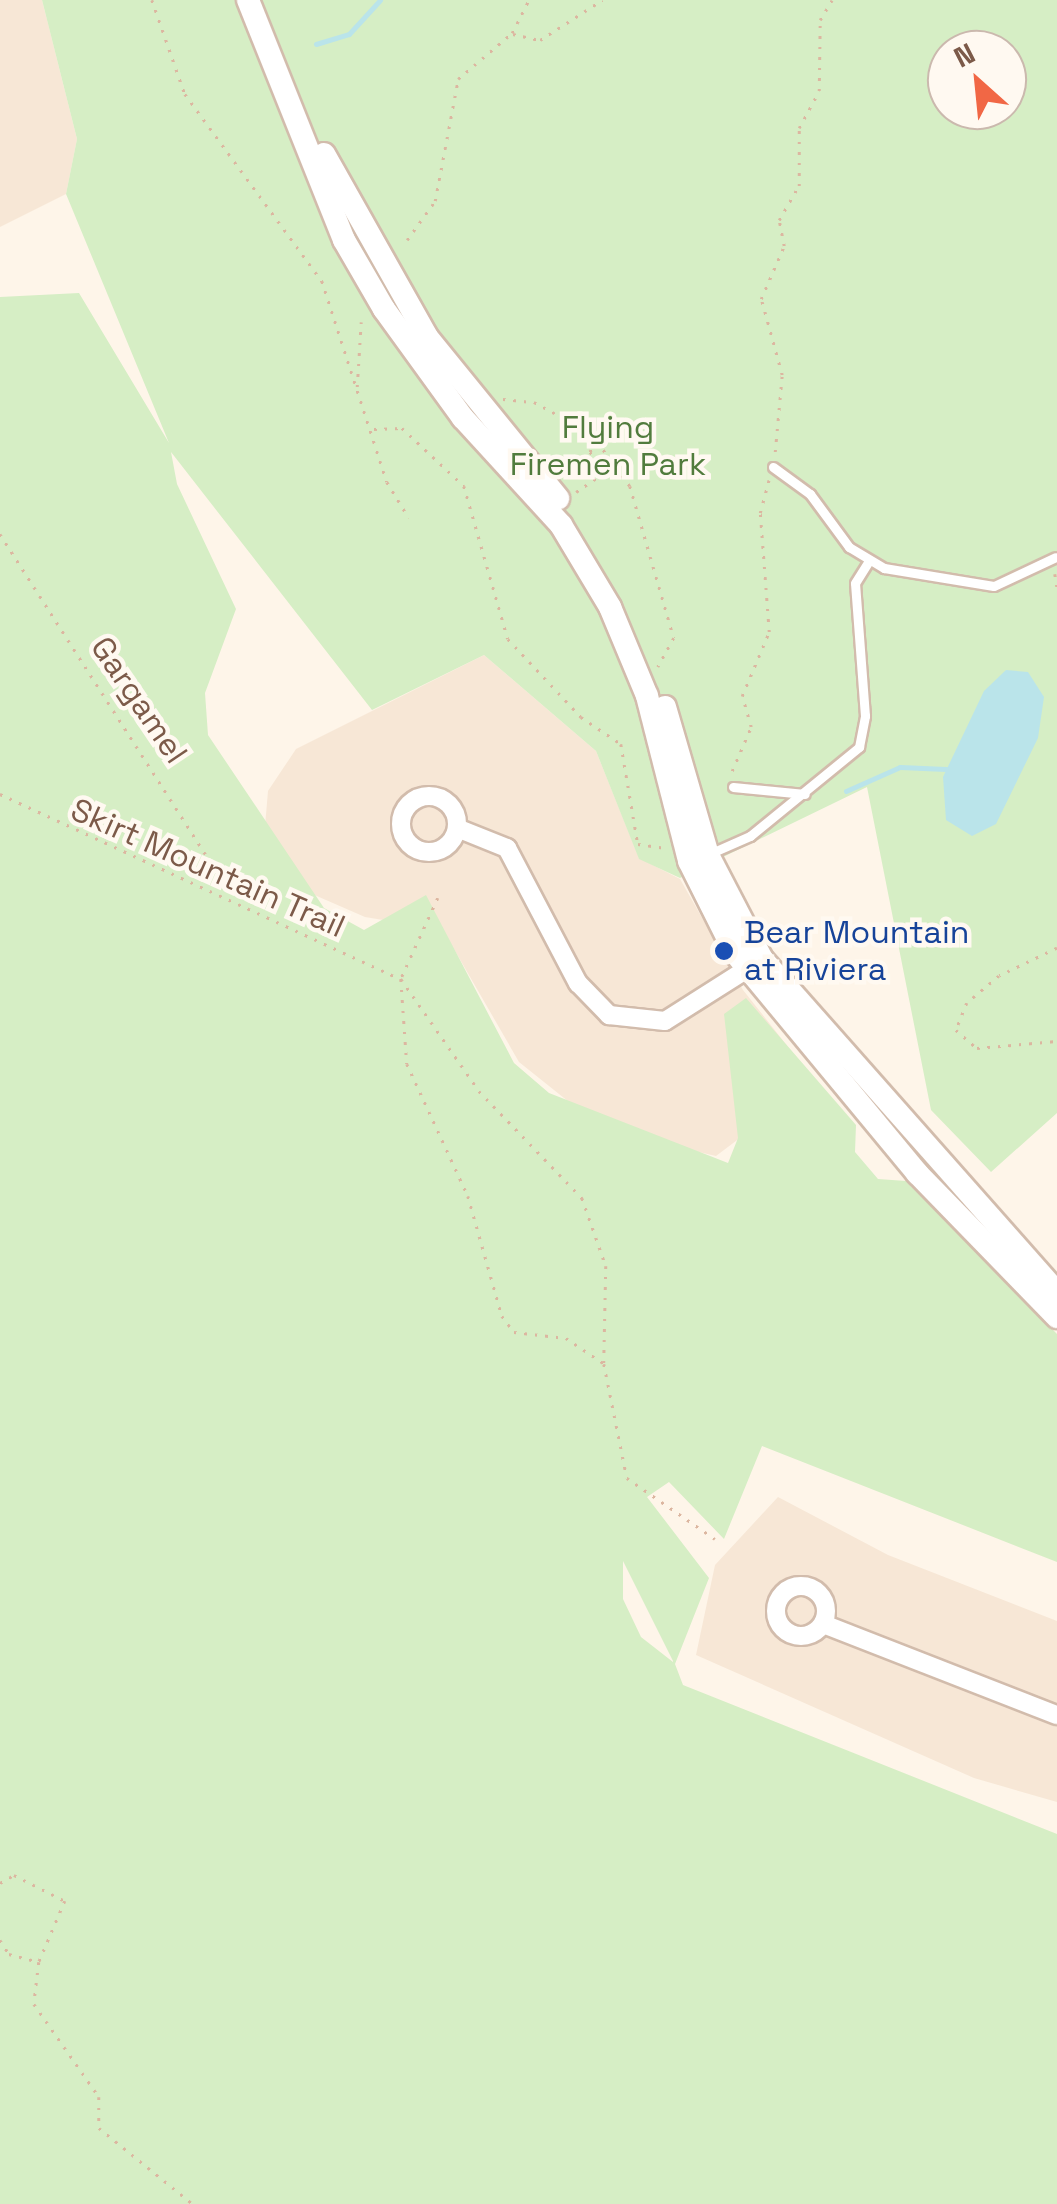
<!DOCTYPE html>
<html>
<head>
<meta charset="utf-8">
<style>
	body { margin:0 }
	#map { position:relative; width:1057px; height:2204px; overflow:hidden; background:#fef5e9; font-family:"Space Grotesk",sans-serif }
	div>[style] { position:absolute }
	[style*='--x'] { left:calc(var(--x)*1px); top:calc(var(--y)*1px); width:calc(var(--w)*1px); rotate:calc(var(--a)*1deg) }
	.residential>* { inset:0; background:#f7e7d6 }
	.green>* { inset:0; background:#d6eec5 }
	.water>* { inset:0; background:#bae4ea }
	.stream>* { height:5px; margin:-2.5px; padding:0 2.5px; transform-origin:2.5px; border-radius:2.5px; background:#bae4ea }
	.path>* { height:2.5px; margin-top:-1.25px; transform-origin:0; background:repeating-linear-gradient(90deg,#dcb6a0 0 2.5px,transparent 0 10.5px) }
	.roads { filter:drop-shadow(2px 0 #d2bcac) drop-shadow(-2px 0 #d2bcac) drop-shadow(0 2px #d2bcac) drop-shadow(0 -2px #d2bcac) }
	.lane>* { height:9px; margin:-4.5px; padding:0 4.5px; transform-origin:4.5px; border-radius:4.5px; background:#fff }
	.street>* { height:18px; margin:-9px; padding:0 9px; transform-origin:9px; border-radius:9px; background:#fff }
	.street>.ring { margin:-9px; padding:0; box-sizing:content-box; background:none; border:18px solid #fff; border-radius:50% }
	.secondary>* { height:22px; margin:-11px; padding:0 11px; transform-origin:11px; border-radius:11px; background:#fff }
	.dots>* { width:28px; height:28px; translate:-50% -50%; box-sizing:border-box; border:5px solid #fff9f1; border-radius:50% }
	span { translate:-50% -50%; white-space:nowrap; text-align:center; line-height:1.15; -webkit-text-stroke:9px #fff9f1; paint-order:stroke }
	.park-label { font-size:32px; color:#517c3d }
	.street-label { font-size:32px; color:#7c5a49 }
	.transit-label { font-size:32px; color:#164399 }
	.left { translate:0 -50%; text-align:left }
	.north { position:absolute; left:927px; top:30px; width:100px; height:100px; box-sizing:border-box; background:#fff9f1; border:2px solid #cbb9ae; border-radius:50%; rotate:333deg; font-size:28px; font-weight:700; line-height:40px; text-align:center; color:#7c5a49 }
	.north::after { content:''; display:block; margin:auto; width:35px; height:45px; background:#f16745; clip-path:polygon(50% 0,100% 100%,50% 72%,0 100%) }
</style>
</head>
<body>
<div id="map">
	<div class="residential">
		<i style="clip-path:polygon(0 0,42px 0,77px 139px,66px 194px,0 227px)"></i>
		<i style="clip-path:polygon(484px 655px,596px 751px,639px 858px,680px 879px,743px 990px,815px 1081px,716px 1156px,604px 1130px,519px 1062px,443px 930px,365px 917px,303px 890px,264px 838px,268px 791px,296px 749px)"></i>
		<i style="clip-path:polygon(778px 1497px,888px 1555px,1057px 1621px,1057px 1802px,974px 1778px,696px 1655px,715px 1565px)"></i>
	</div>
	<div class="green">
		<i style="clip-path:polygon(evenodd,42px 0,1057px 0,1057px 1113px,991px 1172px,931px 1110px,867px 787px,680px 878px,639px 859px,596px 751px,484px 655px,372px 710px,171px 452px,177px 484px,236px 609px,205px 693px,208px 735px,324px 908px,364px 930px,426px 895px,514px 1063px,549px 1093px,728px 1163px,738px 1138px,724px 1014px,746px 998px,856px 1125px,855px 1152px,878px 1179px,906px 1181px,1057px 1334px,1057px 1562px,762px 1446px,724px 1539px,669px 1482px,647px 1497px,709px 1578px,675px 1664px,683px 1685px,1057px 1834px,1057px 2204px,0 2204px,0 297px,79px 293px,169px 443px,66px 194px,77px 139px,42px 0,947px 50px,1007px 50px,1007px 110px,947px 110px,947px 50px,42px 0,623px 1561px,673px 1661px,673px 1662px,641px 1637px,623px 1599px,623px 1561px)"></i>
	</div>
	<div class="water">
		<i style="clip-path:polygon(1006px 670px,1028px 672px,1044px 697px,1038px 738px,996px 824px,972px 836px,946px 820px,943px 777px,984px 691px)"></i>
	</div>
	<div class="stream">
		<i style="--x:316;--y:44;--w:34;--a:-17"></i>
		<i style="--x:349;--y:34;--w:46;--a:-47.6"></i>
		<i style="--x:846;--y:791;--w:59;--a:-24"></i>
		<i style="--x:900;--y:767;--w:46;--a:2.5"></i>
	</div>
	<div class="path">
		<i style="--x:152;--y:0;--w:100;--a:70.7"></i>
		<i style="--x:185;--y:94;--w:232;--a:53.8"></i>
		<i style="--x:322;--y:281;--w:211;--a:72.1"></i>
		<i style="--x:387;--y:482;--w:42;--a:58.6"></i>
		<i style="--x:513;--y:34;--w:28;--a:13"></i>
		<i style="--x:540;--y:40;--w:74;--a:-32.8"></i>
		<i style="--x:407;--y:240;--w:48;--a:-54.3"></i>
		<i style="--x:435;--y:201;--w:124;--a:-79.3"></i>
		<i style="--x:458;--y:79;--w:71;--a:-40.4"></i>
		<i style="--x:512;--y:33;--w:37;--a:-63"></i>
		<i style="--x:357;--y:387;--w:65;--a:-86.5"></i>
		<i style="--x:503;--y:399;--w:31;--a:6"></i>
		<i style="--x:534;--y:402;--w:65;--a:28.5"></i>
		<i style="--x:591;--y:433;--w:66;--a:53.7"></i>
		<i style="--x:630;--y:486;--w:158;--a:73.9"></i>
		<i style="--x:674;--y:638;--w:33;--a:119"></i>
		<i style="--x:374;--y:429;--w:28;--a:-2"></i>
		<i style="--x:402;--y:428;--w:85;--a:43.1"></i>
		<i style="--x:464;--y:486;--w:159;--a:74"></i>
		<i style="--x:508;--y:639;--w:107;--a:46.9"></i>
		<i style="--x:581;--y:717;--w:48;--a:34"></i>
		<i style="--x:621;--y:744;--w:101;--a:80.4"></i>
		<i style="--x:638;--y:844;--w:28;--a:8"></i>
		<i style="--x:598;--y:442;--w:13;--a:129"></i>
		<i style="--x:590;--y:452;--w:25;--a:50"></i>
		<i style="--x:775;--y:452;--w:77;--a:-84.8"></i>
		<i style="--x:782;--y:375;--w:79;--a:-105.4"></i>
		<i style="--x:761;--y:299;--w:58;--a:-66.5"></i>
		<i style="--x:784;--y:246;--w:26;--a:-101"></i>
		<i style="--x:779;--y:220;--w:39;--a:-60"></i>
		<i style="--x:799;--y:186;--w:58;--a:-90"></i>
		<i style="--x:799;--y:128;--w:42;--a:-61.6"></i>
		<i style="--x:819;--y:91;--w:71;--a:-89.2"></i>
		<i style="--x:820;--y:20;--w:23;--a:-59"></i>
		<i style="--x:586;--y:471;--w:14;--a:-36"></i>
		<i style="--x:576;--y:492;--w:47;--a:-34.7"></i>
		<i style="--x:0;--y:534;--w:429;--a:57.3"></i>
		<i style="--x:1055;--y:574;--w:13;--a:81"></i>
		<i style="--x:732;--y:771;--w:48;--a:-66.6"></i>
		<i style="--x:751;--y:727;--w:32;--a:-106"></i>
		<i style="--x:742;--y:696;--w:69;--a:-67.1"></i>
		<i style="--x:769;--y:632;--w:119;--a:-94.3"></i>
		<i style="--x:760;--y:513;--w:34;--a:-75"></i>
		<i style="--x:0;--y:794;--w:442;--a:24.8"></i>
		<i style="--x:401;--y:979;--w:136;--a:55.1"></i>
		<i style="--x:479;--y:1091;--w:149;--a:46.1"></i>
		<i style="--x:582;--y:1198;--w:72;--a:70.6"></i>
		<i style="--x:606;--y:1266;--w:98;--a:91.2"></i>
		<i style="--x:604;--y:1364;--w:116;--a:78.6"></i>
		<i style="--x:627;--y:1478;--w:107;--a:34.7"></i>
		<i style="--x:438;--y:898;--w:89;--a:114.6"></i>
		<i style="--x:401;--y:979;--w:85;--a:86"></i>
		<i style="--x:407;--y:1064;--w:145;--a:65.2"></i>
		<i style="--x:468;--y:1196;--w:125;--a:74.2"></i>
		<i style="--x:502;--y:1316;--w:20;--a:53"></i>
		<i style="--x:514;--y:1332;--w:52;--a:6.6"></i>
		<i style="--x:566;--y:1338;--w:45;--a:34"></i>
		<i style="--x:1057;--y:948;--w:64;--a:154.2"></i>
		<i style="--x:999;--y:976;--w:42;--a:139.8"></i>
		<i style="--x:967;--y:1003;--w:29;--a:112"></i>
		<i style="--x:956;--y:1030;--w:28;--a:41"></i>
		<i style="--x:977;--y:1048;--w:80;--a:-5"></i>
		<i style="--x:0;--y:1883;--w:16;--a:-30"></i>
		<i style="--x:14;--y:1875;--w:57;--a:27"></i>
		<i style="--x:65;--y:1901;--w:66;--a:113.1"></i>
		<i style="--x:39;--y:1962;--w:42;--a:96.8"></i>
		<i style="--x:34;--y:2004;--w:113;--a:55"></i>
		<i style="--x:99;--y:2097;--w:31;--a:90"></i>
		<i style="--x:99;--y:2128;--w:121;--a:39"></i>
		<i style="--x:0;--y:1940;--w:17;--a:57"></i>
		<i style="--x:9;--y:1954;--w:31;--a:15"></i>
	</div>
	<div class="roads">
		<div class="lane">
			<i style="--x:773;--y:467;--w:46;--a:36.1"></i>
			<i style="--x:810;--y:494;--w:66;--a:53.7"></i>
			<i style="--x:849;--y:547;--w:41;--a:31"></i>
			<i style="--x:884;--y:568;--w:111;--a:9.3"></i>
			<i style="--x:994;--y:586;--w:68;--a:-25.1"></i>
			<i style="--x:733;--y:787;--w:72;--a:5.6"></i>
			<i style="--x:709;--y:854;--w:45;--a:-23.7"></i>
			<i style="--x:750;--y:836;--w:141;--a:-39.2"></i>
			<i style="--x:859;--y:747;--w:32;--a:-79"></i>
			<i style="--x:865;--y:716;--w:133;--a:-94.3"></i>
			<i style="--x:855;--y:583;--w:25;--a:-58"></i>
		</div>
		<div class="street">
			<i class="ring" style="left:401px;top:796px;width:38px;height:38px"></i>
			<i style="--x:457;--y:828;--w:54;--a:21.8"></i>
			<i style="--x:507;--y:848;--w:153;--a:62.3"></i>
			<i style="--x:578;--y:983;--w:45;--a:45.9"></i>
			<i style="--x:609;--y:1015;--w:56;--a:6.1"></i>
			<i style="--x:665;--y:1021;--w:110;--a:-32.4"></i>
			<i class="ring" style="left:776px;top:1586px;width:32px;height:32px"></i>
			<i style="--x:823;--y:1624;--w:251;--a:21.3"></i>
		</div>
		<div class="secondary">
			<i style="--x:248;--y:0;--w:258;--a:68.2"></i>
			<i style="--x:344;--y:240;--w:80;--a:59.9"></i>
			<i style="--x:384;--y:309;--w:135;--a:54.1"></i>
			<i style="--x:463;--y:418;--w:145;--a:47.5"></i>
			<i style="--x:561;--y:525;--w:96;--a:59.1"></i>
			<i style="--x:610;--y:607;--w:96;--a:67.4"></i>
			<i style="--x:647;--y:696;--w:170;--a:75.7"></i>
			<i style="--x:689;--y:861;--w:103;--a:63.4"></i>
			<i style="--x:735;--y:953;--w:286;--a:50.4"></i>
			<i style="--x:917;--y:1173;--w:201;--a:45.8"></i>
			<i style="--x:324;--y:154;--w:210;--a:60.6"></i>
			<i style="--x:427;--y:337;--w:208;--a:50.9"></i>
			<i style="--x:665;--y:707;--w:154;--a:73.8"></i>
			<i style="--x:708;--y:855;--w:117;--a:62.6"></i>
			<i style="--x:762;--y:959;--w:445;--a:48.5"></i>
		</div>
	</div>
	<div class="dots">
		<i style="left:724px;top:951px;background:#1a4fb4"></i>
	</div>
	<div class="park-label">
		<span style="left:608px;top:446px">Flying<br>Firemen Park</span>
	</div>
	<div class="street-label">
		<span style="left:139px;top:700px;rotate:56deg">Gargamel</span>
		<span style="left:208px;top:868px;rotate:24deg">Skirt Mountain Trail</span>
	</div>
	<div class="transit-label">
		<span class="left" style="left:744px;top:951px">Bear Mountain<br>at Riviera</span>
	</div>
	<div class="north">N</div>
</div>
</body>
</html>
